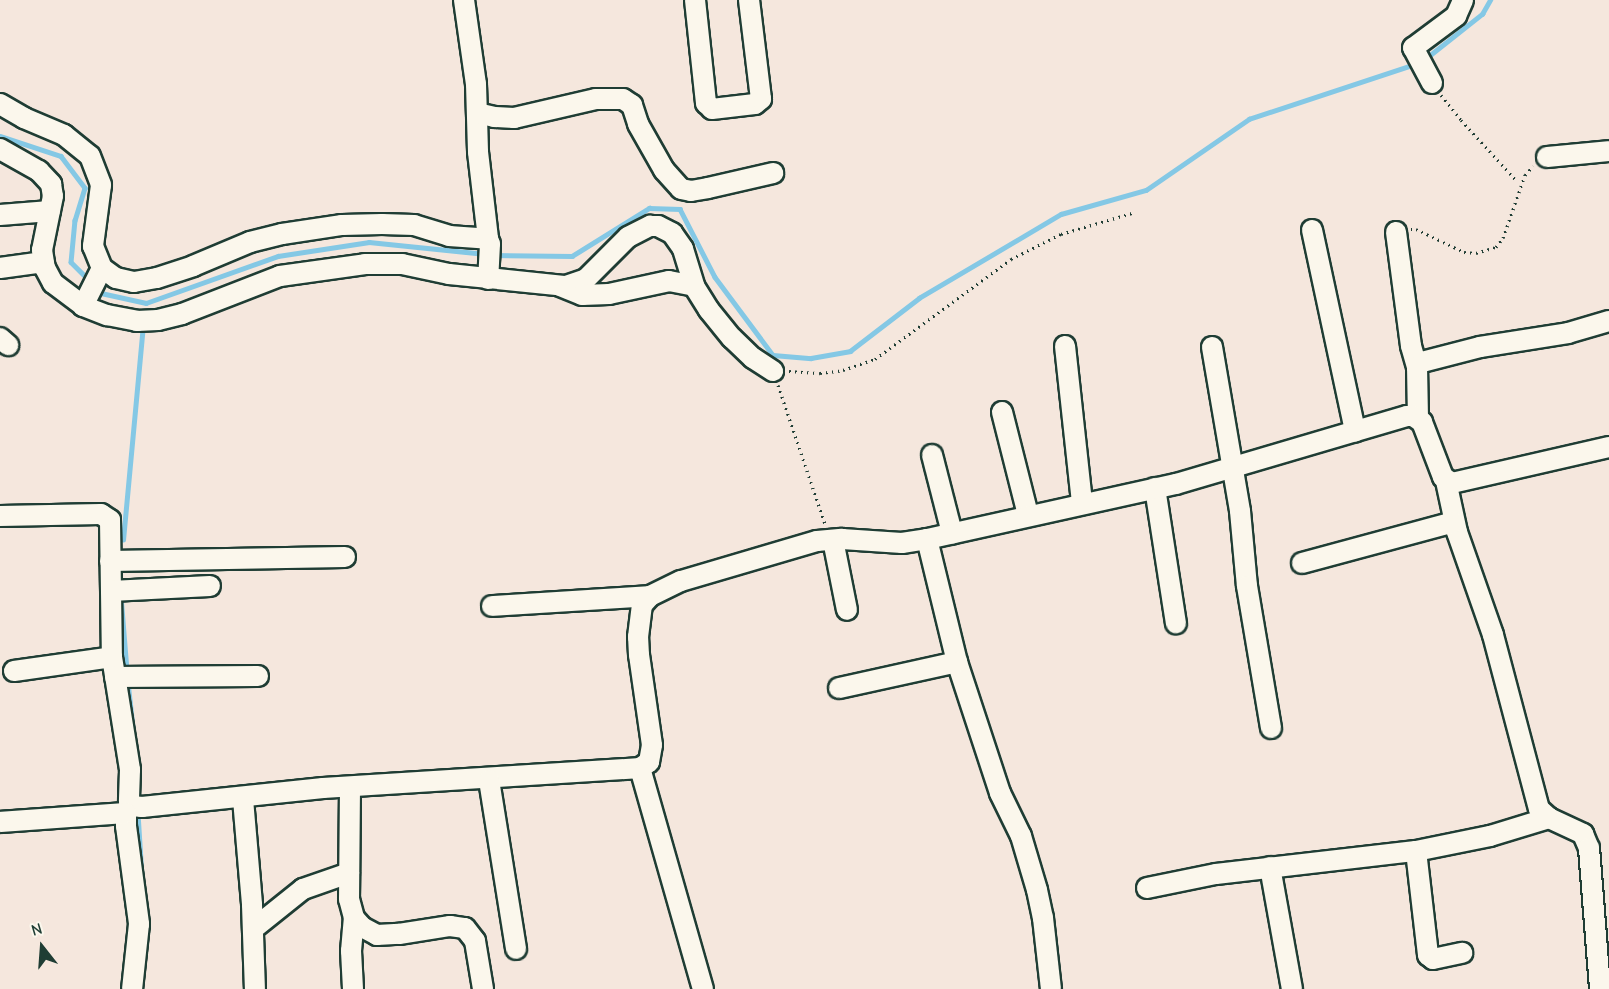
<!DOCTYPE html>
<html>
<head>
<meta charset="utf-8">
<style>
	body { margin:0 }
	#map { position:relative; width:1609px; height:989px; overflow:hidden; background:#f5e7dd; font-family:"Comic Neue",sans-serif }
	div>[style] { position:absolute }
	[style*='--x'] { left:calc(var(--x)*1px); top:calc(var(--y)*1px); width:calc(var(--w)*1px); rotate:calc(var(--a)*1deg) }
	.stream>* { height:4.5px; margin:-2.25px; padding:0 2.25px; transform-origin:2.25px; border-radius:2.25px; background:#84c8e5 }
	.path>* { height:3px; margin-top:-1.5px; transform-origin:0; background:repeating-linear-gradient(90deg,#1f3d34 0 1.5px,transparent 0 6px) }
	.roads { filter:drop-shadow(2px 0 #1f3d34) drop-shadow(-2px 0 #1f3d34) drop-shadow(0 2px #1f3d34) drop-shadow(0 -2px #1f3d34) }
	.minor>* { height:20px; margin:-10px; padding:0 10px; transform-origin:10px; border-radius:10px; background:#fbf7ec }
	span { translate:-50% -50%; white-space:nowrap; text-align:center; line-height:1.15; -webkit-text-stroke:6px #fbf7ec; paint-order:stroke }
	.north { position:absolute; left:12px; top:917px; width:60px; height:60px; -webkit-text-stroke:4px #fbf7ec; paint-order:stroke; rotate:343deg; font-size:16px; font-weight:700; line-height:24px; text-align:center; color:#1f3d34 }
	.north::after { content:''; display:block; margin:auto; width:21px; height:27px; background:#1f3d34; clip-path:polygon(50% 0,100% 100%,50% 72%,0 100%) }
</style>
</head>
<body>
<div id="map">
	<div class="stream">
		<i style="--x:1425;--y:59;--w:73;--a:-38.3"></i>
		<i style="--x:1482;--y:14;--w:16;--a:-60"></i>
		<i style="--x:0;--y:136;--w:64;--a:18.2"></i>
		<i style="--x:61;--y:156;--w:40;--a:53"></i>
		<i style="--x:85;--y:188;--w:34;--a:107"></i>
		<i style="--x:75;--y:220;--w:42;--a:95.4"></i>
		<i style="--x:71;--y:262;--w:27;--a:45"></i>
		<i style="--x:494;--y:255;--w:78;--a:0.7"></i>
		<i style="--x:572;--y:256;--w:91;--a:-31.9"></i>
		<i style="--x:649;--y:208;--w:31;--a:2"></i>
		<i style="--x:680;--y:209;--w:76;--a:62.8"></i>
		<i style="--x:715;--y:277;--w:97;--a:53.4"></i>
		<i style="--x:773;--y:355;--w:38;--a:5"></i>
		<i style="--x:811;--y:358;--w:40;--a:-10"></i>
		<i style="--x:850;--y:351;--w:87;--a:-37.5"></i>
		<i style="--x:919;--y:298;--w:165;--a:-30.6"></i>
		<i style="--x:1061;--y:214;--w:88;--a:-15.8"></i>
		<i style="--x:1146;--y:190;--w:125;--a:-34.6"></i>
		<i style="--x:1249;--y:119;--w:175;--a:-18.3"></i>
		<i style="--x:98;--y:289;--w:5;--a:53"></i>
		<i style="--x:101;--y:293;--w:46;--a:12.5"></i>
		<i style="--x:146;--y:303;--w:140;--a:-19.6"></i>
		<i style="--x:278;--y:256;--w:92;--a:-8.7"></i>
		<i style="--x:369;--y:242;--w:117;--a:5.9"></i>
		<i style="--x:123;--y:540;--w:216;--a:-84.7"></i>
		<i style="--x:121;--y:596;--w:74;--a:85.4"></i>
		<i style="--x:128;--y:682;--w:45;--a:83.7"></i>
		<i style="--x:138;--y:813;--w:63;--a:86.4"></i>
	</div>
	<div class="path">
		<i style="--x:1441;--y:95;--w:32;--a:51"></i>
		<i style="--x:1461;--y:120;--w:80;--a:47.5"></i>
		<i style="--x:1411;--y:229;--w:5;--a:0"></i>
		<i style="--x:1416;--y:229;--w:53;--a:25.6"></i>
		<i style="--x:1464;--y:252;--w:12;--a:5"></i>
		<i style="--x:1476;--y:253;--w:21;--a:-17"></i>
		<i style="--x:1496;--y:247;--w:11;--a:-52"></i>
		<i style="--x:1503;--y:238;--w:67;--a:-70.8"></i>
		<i style="--x:1525;--y:175;--w:12;--a:-48"></i>
		<i style="--x:789;--y:371;--w:31;--a:4"></i>
		<i style="--x:820;--y:373;--w:23;--a:-7"></i>
		<i style="--x:843;--y:370;--w:34;--a:-19"></i>
		<i style="--x:875;--y:359;--w:169;--a:-36.3"></i>
		<i style="--x:1011;--y:259;--w:56;--a:-26.6"></i>
		<i style="--x:1061;--y:234;--w:74;--a:-16.5"></i>
		<i style="--x:778;--y:385;--w:147;--a:71.3"></i>
	</div>
	<div class="roads">
		<div class="minor">
			<i style="--x:464;--y:0;--w:85;--a:81.9"></i>
			<i style="--x:476;--y:84;--w:68;--a:88.3"></i>
			<i style="--x:478;--y:152;--w:88;--a:83.4"></i>
			<i style="--x:695;--y:0;--w:104;--a:83.9"></i>
			<i style="--x:706;--y:103;--w:8;--a:45"></i>
			<i style="--x:712;--y:109;--w:43;--a:-6.6"></i>
			<i style="--x:755;--y:104;--w:8;--a:-40"></i>
			<i style="--x:761;--y:99;--w:100;--a:-96.9"></i>
			<i style="--x:1432;--y:83;--w:40;--a:-118"></i>
			<i style="--x:1413;--y:48;--w:54;--a:-36.7"></i>
			<i style="--x:1456;--y:16;--w:17;--a:-66"></i>
			<i style="--x:0;--y:104;--w:28;--a:30"></i>
			<i style="--x:24;--y:118;--w:43;--a:23"></i>
			<i style="--x:64;--y:135;--w:33;--a:39"></i>
			<i style="--x:90;--y:156;--w:31;--a:69"></i>
			<i style="--x:101;--y:185;--w:62;--a:97.5"></i>
			<i style="--x:93;--y:246;--w:24;--a:68"></i>
			<i style="--x:102;--y:268;--w:17;--a:36"></i>
			<i style="--x:116;--y:278;--w:18;--a:13"></i>
			<i style="--x:134;--y:282;--w:23;--a:-10"></i>
			<i style="--x:157;--y:278;--w:38;--a:-18"></i>
			<i style="--x:193;--y:266;--w:62;--a:-22.8"></i>
			<i style="--x:250;--y:242;--w:33;--a:-14"></i>
			<i style="--x:282;--y:234;--w:61;--a:-8.5"></i>
			<i style="--x:342;--y:225;--w:40;--a:-1.4"></i>
			<i style="--x:382;--y:224;--w:32;--a:2"></i>
			<i style="--x:414;--y:225;--w:37;--a:17"></i>
			<i style="--x:449;--y:236;--w:39;--a:4"></i>
			<i style="--x:488;--y:239;--w:5;--a:68"></i>
			<i style="--x:490;--y:244;--w:35;--a:93"></i>
			<i style="--x:477;--y:113;--w:17;--a:13"></i>
			<i style="--x:494;--y:117;--w:20;--a:3"></i>
			<i style="--x:514;--y:118;--w:84;--a:-13"></i>
			<i style="--x:596;--y:99;--w:27;--a:0"></i>
			<i style="--x:623;--y:99;--w:11;--a:34"></i>
			<i style="--x:632;--y:105;--w:20;--a:72"></i>
			<i style="--x:638;--y:124;--w:53;--a:60.5"></i>
			<i style="--x:664;--y:170;--w:25;--a:48"></i>
			<i style="--x:681;--y:189;--w:10;--a:11"></i>
			<i style="--x:691;--y:191;--w:17;--a:-10"></i>
			<i style="--x:708;--y:188;--w:67;--a:-13"></i>
			<i style="--x:0;--y:149;--w:45;--a:29.4"></i>
			<i style="--x:39;--y:171;--w:18;--a:47"></i>
			<i style="--x:51;--y:184;--w:12;--a:81"></i>
			<i style="--x:53;--y:196;--w:55;--a:101.5"></i>
			<i style="--x:42;--y:250;--w:18;--a:81"></i>
			<i style="--x:45;--y:268;--w:17;--a:62"></i>
			<i style="--x:53;--y:283;--w:38;--a:37"></i>
			<i style="--x:83;--y:306;--w:26;--a:21"></i>
			<i style="--x:107;--y:315;--w:31;--a:11"></i>
			<i style="--x:137;--y:321;--w:21;--a:-3"></i>
			<i style="--x:158;--y:320;--w:25;--a:-14"></i>
			<i style="--x:182;--y:314;--w:105;--a:-21.2"></i>
			<i style="--x:280;--y:276;--w:86;--a:-8"></i>
			<i style="--x:365;--y:264;--w:37;--a:0"></i>
			<i style="--x:402;--y:264;--w:48;--a:12"></i>
			<i style="--x:449;--y:274;--w:118;--a:5.9"></i>
			<i style="--x:566;--y:286;--w:21;--a:-19"></i>
			<i style="--x:586;--y:279;--w:59;--a:-45"></i>
			<i style="--x:628;--y:237;--w:25;--a:-27"></i>
			<i style="--x:650;--y:226;--w:8;--a:0"></i>
			<i style="--x:658;--y:226;--w:16;--a:27"></i>
			<i style="--x:672;--y:233;--w:19;--a:55"></i>
			<i style="--x:683;--y:249;--w:39;--a:73"></i>
			<i style="--x:694;--y:286;--w:28;--a:58"></i>
			<i style="--x:709;--y:310;--w:36;--a:51"></i>
			<i style="--x:732;--y:338;--w:29;--a:44"></i>
			<i style="--x:753;--y:358;--w:24;--a:33"></i>
			<i style="--x:1547;--y:157;--w:62;--a:-5.5"></i>
			<i style="--x:0;--y:215;--w:50;--a:-4.6"></i>
			<i style="--x:1312;--y:230;--w:206;--a:77.9"></i>
			<i style="--x:1396;--y:232;--w:115;--a:82.5"></i>
			<i style="--x:1411;--y:346;--w:22;--a:74"></i>
			<i style="--x:0;--y:268;--w:44;--a:-7.8"></i>
			<i style="--x:560;--y:286;--w:24;--a:22"></i>
			<i style="--x:582;--y:295;--w:27;--a:-2"></i>
			<i style="--x:609;--y:294;--w:61;--a:-12.2"></i>
			<i style="--x:669;--y:281;--w:25;--a:11"></i>
			<i style="--x:83;--y:306;--w:42;--a:-63.4"></i>
			<i style="--x:0;--y:338;--w:11;--a:41"></i>
			<i style="--x:1065;--y:346;--w:158;--a:83.8"></i>
			<i style="--x:1212;--y:347;--w:166;--a:80.3"></i>
			<i style="--x:1240;--y:511;--w:75;--a:84.7"></i>
			<i style="--x:1247;--y:586;--w:144;--a:80.4"></i>
			<i style="--x:1002;--y:412;--w:106;--a:75.8"></i>
			<i style="--x:1418;--y:418;--w:51;--a:-91.1"></i>
			<i style="--x:1417;--y:367;--w:7;--a:-45"></i>
			<i style="--x:1422;--y:362;--w:60;--a:-14.5"></i>
			<i style="--x:1480;--y:347;--w:89;--a:-9"></i>
			<i style="--x:1568;--y:333;--w:43;--a:-16.3"></i>
			<i style="--x:932;--y:455;--w:81;--a:75.6"></i>
			<i style="--x:1446;--y:481;--w:52;--a:77.8"></i>
			<i style="--x:1457;--y:532;--w:109;--a:70.7"></i>
			<i style="--x:1493;--y:635;--w:180;--a:75.2"></i>
			<i style="--x:1539;--y:809;--w:13;--a:42"></i>
			<i style="--x:1549;--y:818;--w:38;--a:25"></i>
			<i style="--x:1583;--y:834;--w:15;--a:67"></i>
			<i style="--x:1589;--y:848;--w:141;--a:85.5"></i>
			<i style="--x:1155;--y:488;--w:137;--a:81.2"></i>
			<i style="--x:0;--y:516;--w:101;--a:-1.1"></i>
			<i style="--x:101;--y:514;--w:11;--a:34"></i>
			<i style="--x:110;--y:520;--w:137;--a:89.2"></i>
			<i style="--x:112;--y:657;--w:114;--a:80.9"></i>
			<i style="--x:130;--y:770;--w:31;--a:92"></i>
			<i style="--x:129;--y:801;--w:6;--a:59"></i>
			<i style="--x:132;--y:806;--w:10;--a:6"></i>
			<i style="--x:142;--y:807;--w:182;--a:-6"></i>
			<i style="--x:323;--y:788;--w:318;--a:-3.6"></i>
			<i style="--x:640;--y:768;--w:11;--a:-34"></i>
			<i style="--x:649;--y:762;--w:17;--a:-80"></i>
			<i style="--x:652;--y:745;--w:91;--a:-98.2"></i>
			<i style="--x:639;--y:655;--w:18;--a:-93"></i>
			<i style="--x:638;--y:637;--w:32;--a:-83"></i>
			<i style="--x:642;--y:605;--w:12;--a:-48"></i>
			<i style="--x:650;--y:596;--w:34;--a:-26"></i>
			<i style="--x:681;--y:581;--w:142;--a:-16.4"></i>
			<i style="--x:817;--y:541;--w:25;--a:-5"></i>
			<i style="--x:842;--y:539;--w:60;--a:3.8"></i>
			<i style="--x:902;--y:543;--w:25;--a:-9"></i>
			<i style="--x:927;--y:539;--w:255;--a:-12.5"></i>
			<i style="--x:1176;--y:484;--w:241;--a:-16.4"></i>
			<i style="--x:1407;--y:416;--w:6;--a:0"></i>
			<i style="--x:1413;--y:416;--w:11;--a:34"></i>
			<i style="--x:1422;--y:422;--w:59;--a:69.1"></i>
			<i style="--x:1443;--y:477;--w:11;--a:34"></i>
			<i style="--x:1452;--y:483;--w:161;--a:-12.9"></i>
			<i style="--x:927;--y:539;--w:127;--a:76.3"></i>
			<i style="--x:957;--y:662;--w:138;--a:71.8"></i>
			<i style="--x:1000;--y:793;--w:48;--a:64"></i>
			<i style="--x:1021;--y:836;--w:56;--a:73.5"></i>
			<i style="--x:1037;--y:890;--w:29;--a:78"></i>
			<i style="--x:1043;--y:918;--w:71;--a:83.6"></i>
			<i style="--x:833;--y:540;--w:71;--a:78.7"></i>
			<i style="--x:110;--y:561;--w:235;--a:-1"></i>
			<i style="--x:1302;--y:563;--w:157;--a:-15.1"></i>
			<i style="--x:111;--y:591;--w:99;--a:-2.9"></i>
			<i style="--x:492;--y:606;--w:158;--a:-3.6"></i>
			<i style="--x:14;--y:671;--w:99;--a:-8.1"></i>
			<i style="--x:115;--y:677;--w:143;--a:-0.4"></i>
			<i style="--x:839;--y:688;--w:121;--a:-12.4"></i>
			<i style="--x:640;--y:768;--w:230;--a:74.1"></i>
			<i style="--x:489;--y:780;--w:171;--a:80.9"></i>
			<i style="--x:350;--y:787;--w:112;--a:90.5"></i>
			<i style="--x:349;--y:899;--w:20;--a:75"></i>
			<i style="--x:354;--y:918;--w:12;--a:48"></i>
			<i style="--x:362;--y:927;--w:17;--a:28"></i>
			<i style="--x:377;--y:935;--w:22;--a:-3"></i>
			<i style="--x:399;--y:934;--w:52;--a:-8.9"></i>
			<i style="--x:450;--y:926;--w:15;--a:8"></i>
			<i style="--x:465;--y:928;--w:16;--a:52"></i>
			<i style="--x:475;--y:941;--w:49;--a:80.5"></i>
			<i style="--x:243;--y:799;--w:106;--a:85.1"></i>
			<i style="--x:252;--y:905;--w:84;--a:88"></i>
			<i style="--x:130;--y:804;--w:10;--a:114"></i>
			<i style="--x:126;--y:813;--w:13;--a:90"></i>
			<i style="--x:126;--y:826;--w:99;--a:82.4"></i>
			<i style="--x:139;--y:924;--w:65;--a:96.1"></i>
			<i style="--x:0;--y:822;--w:126;--a:-4.1"></i>
			<i style="--x:1416;--y:851;--w:105;--a:83.4"></i>
			<i style="--x:1428;--y:955;--w:6;--a:39"></i>
			<i style="--x:1433;--y:959;--w:30;--a:-12"></i>
			<i style="--x:1270;--y:867;--w:124;--a:79.8"></i>
			<i style="--x:1147;--y:888;--w:70;--a:-11.5"></i>
			<i style="--x:1216;--y:874;--w:201;--a:-6.6"></i>
			<i style="--x:1416;--y:851;--w:76;--a:-11.5"></i>
			<i style="--x:1490;--y:836;--w:62;--a:-17"></i>
			<i style="--x:253;--y:929;--w:64;--a:-38.7"></i>
			<i style="--x:303;--y:889;--w:49;--a:-19.2"></i>
			<i style="--x:353;--y:989;--w:38;--a:-93"></i>
			<i style="--x:351;--y:951;--w:33;--a:-85"></i>
		</div>
	</div>
	<div class="north">N</div>
</div>
</body>
</html>
